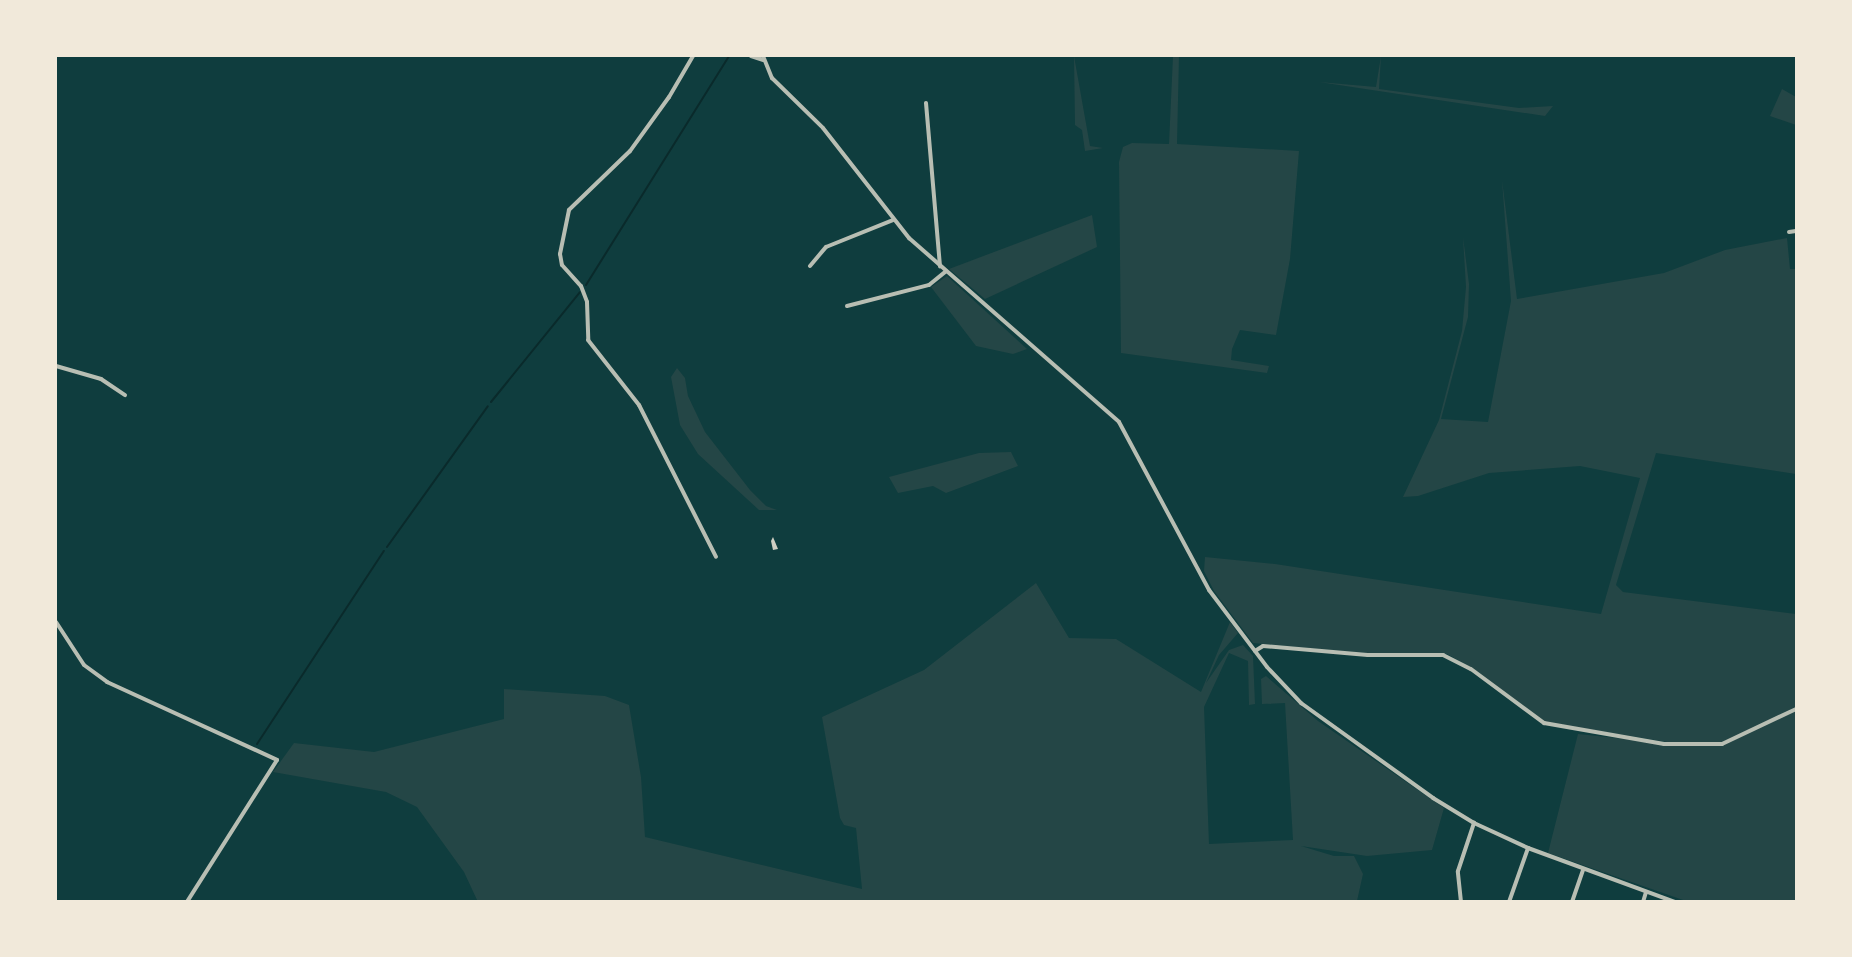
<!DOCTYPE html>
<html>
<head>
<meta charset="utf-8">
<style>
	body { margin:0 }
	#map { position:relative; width:1852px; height:957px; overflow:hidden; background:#0f3d3e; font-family:"Titillium Web",sans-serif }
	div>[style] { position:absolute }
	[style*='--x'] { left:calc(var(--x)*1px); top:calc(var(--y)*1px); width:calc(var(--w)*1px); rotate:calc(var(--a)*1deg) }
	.green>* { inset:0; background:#244646 }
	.stream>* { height:2px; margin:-1px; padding:0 1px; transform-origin:1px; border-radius:1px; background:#0a2a2b }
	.building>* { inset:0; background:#cfcfc3 }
	.minor>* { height:4px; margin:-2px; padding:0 2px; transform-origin:2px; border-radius:2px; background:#b8beb3 }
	span { translate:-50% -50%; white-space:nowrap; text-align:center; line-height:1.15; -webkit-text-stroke:6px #f1e9da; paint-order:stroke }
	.frame { position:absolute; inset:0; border:57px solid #f1e9da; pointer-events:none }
</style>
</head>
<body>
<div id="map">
	<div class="green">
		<i style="clip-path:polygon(1074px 56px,1090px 146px,1103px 148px,1085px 151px,1082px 130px,1075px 125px)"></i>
		<i style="clip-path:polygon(1173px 56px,1179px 56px,1177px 144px,1299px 151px,1290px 259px,1276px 335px,1240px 330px,1232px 349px,1231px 360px,1269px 366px,1267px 373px,1121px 353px,1119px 162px,1123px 147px,1132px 143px,1169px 144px)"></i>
		<i style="clip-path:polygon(1381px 56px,1379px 89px,1519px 108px,1553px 106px,1545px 116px,1319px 82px,1376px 87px)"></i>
		<i style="clip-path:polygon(1782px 89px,1796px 97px,1796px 125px,1770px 116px)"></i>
		<i style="clip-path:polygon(1502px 180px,1517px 299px,1664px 273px,1725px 250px,1787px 238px,1790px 269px,1796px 269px,1796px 474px,1656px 453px,1616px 585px,1623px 592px,1796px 614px,1796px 901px,1686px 901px,1548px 853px,1578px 734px,1685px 745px,1545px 722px,1474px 669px,1447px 654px,1366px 653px,1253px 643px,1214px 591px,1204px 571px,1205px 557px,1275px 564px,1601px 614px,1640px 478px,1580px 466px,1489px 473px,1418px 496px,1403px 497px,1439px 420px,1462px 331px,1466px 287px,1463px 237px,1469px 284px,1468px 317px,1441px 419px,1488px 422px,1511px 301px)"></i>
		<i style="clip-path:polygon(1092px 215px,1097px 247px,985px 299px,949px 269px)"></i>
		<i style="clip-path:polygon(947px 276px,1027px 349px,1013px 354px,976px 346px,931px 287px)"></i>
		<i style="clip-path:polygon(677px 368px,685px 378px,688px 396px,705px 432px,750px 490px,766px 506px,777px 510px,759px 510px,698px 454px,680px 425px,671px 377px)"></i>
		<i style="clip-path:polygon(1011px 452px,1018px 466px,946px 493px,933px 486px,898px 493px,889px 477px,979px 453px)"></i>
		<i style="clip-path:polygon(1036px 583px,1069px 638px,1116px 639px,1201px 692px,1230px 622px,1238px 633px,1219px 655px,1206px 683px,1229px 650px,1243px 645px,1253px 656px,1255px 704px,1249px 705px,1248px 661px,1229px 653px,1204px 707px,1209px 844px,1293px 840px,1285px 703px,1262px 704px,1261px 679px,1266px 676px,1318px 721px,1444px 808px,1432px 850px,1367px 856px,1301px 846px,1334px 856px,1354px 856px,1363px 874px,1357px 901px,478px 902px,464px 872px,417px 807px,386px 792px,273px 772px,294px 743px,374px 752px,504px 719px,504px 689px,605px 696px,629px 705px,641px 777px,645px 837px,862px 889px,856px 828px,844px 825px,840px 818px,822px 717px,924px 670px)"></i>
	</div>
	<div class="stream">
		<i style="--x:586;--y:285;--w:270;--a:-58"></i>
		<i style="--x:491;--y:402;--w:141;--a:-51"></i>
		<i style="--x:387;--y:547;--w:173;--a:-54.4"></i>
		<i style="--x:257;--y:744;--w:231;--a:-56.7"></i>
	</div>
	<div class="building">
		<i style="clip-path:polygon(773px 537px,778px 549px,773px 550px,771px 541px)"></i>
	</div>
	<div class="minor">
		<i style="--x:693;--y:56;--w:48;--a:120.3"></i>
		<i style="--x:669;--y:97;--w:67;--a:125.8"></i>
		<i style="--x:630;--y:151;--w:85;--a:136"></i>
		<i style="--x:569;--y:210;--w:45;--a:101.6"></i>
		<i style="--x:560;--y:254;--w:11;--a:80"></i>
		<i style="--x:562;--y:265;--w:28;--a:48"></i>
		<i style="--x:581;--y:286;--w:17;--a:69"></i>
		<i style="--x:587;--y:302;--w:38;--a:88"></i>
		<i style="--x:588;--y:340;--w:83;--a:51.9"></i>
		<i style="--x:639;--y:405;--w:170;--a:63.1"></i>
		<i style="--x:751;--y:56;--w:13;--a:18"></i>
		<i style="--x:763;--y:56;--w:24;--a:68"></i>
		<i style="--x:772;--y:78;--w:71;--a:44.4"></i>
		<i style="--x:823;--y:128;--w:140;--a:52"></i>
		<i style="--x:909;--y:238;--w:279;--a:41.2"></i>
		<i style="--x:1119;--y:422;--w:191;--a:61.8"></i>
		<i style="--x:1209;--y:590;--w:96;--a:53"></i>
		<i style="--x:1267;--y:667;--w:50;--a:46.6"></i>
		<i style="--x:1301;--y:703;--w:163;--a:35.7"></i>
		<i style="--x:1433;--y:798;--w:48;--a:31.4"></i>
		<i style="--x:1474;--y:823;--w:60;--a:24.8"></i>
		<i style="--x:1528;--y:848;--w:157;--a:20.2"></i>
		<i style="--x:926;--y:103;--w:164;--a:85.1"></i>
		<i style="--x:1789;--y:232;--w:7;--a:-8"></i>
		<i style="--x:810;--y:266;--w:25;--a:-50"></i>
		<i style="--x:826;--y:247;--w:72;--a:-21.9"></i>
		<i style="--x:847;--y:306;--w:85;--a:-14.4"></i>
		<i style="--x:929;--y:285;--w:22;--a:-39"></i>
		<i style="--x:56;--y:366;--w:47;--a:16.1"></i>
		<i style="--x:101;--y:379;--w:29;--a:34"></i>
		<i style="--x:56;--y:622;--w:51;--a:56.9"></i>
		<i style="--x:84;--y:665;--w:29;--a:36"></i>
		<i style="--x:107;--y:682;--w:187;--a:24.6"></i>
		<i style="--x:277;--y:760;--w:168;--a:122.4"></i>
		<i style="--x:1255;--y:651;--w:9;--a:-32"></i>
		<i style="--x:1263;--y:646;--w:105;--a:4.9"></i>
		<i style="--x:1368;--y:655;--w:75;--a:0"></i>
		<i style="--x:1443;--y:655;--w:31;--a:27"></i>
		<i style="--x:1471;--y:669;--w:91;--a:36.5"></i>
		<i style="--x:1544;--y:723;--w:122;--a:9.9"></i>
		<i style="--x:1664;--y:744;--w:58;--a:0"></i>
		<i style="--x:1722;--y:744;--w:82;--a:-25.3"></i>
		<i style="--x:1461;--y:902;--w:31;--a:-96"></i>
		<i style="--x:1458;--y:871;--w:51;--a:-71.6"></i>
		<i style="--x:1509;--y:902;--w:57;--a:-70.6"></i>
		<i style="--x:1572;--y:902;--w:34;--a:-71"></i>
		<i style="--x:1643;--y:902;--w:10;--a:-73"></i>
	</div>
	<div class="frame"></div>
</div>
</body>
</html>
